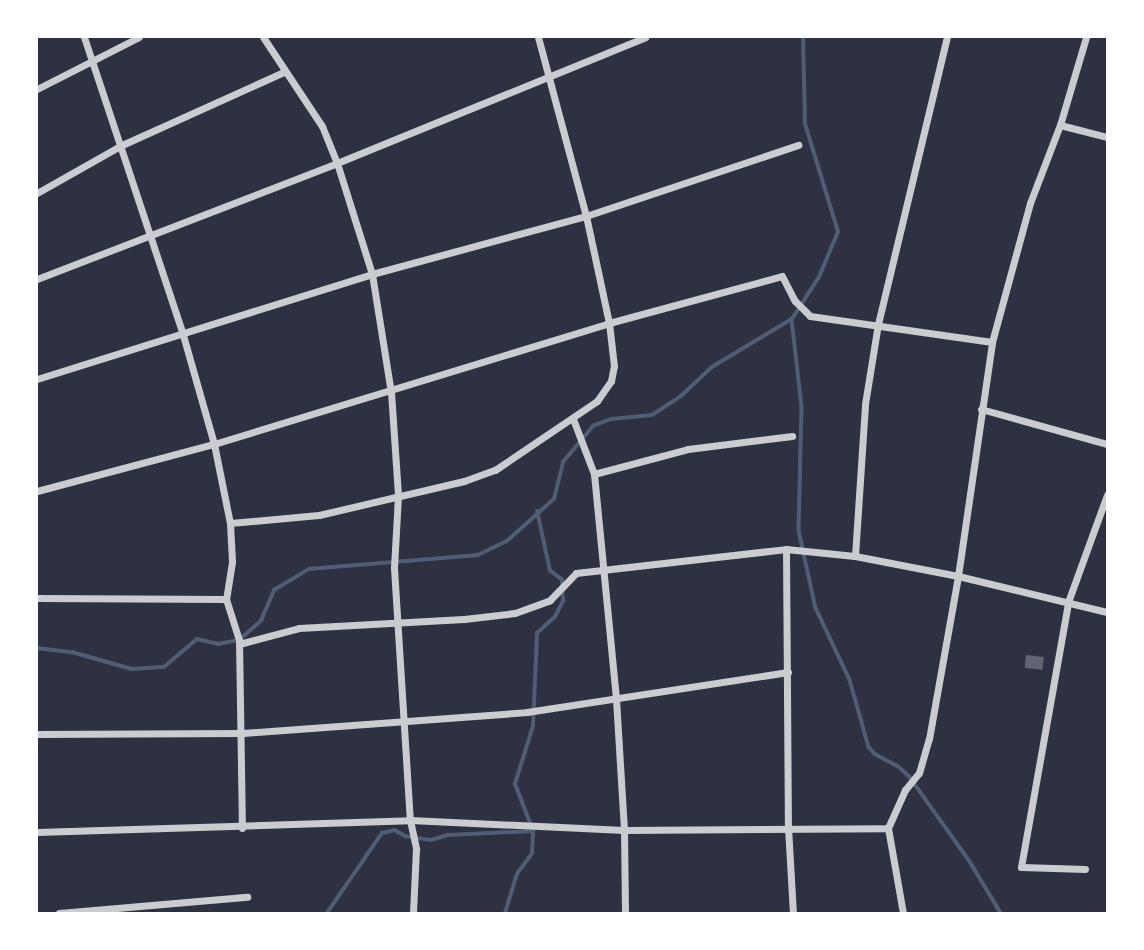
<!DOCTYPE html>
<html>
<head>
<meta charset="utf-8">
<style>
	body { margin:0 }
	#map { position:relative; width:1144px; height:950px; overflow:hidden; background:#2d3142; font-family:"Open Sans",sans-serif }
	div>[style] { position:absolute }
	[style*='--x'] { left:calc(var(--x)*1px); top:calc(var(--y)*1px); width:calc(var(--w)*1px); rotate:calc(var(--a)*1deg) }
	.stream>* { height:3.5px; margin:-1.75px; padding:0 1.75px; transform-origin:1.75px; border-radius:1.75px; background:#4f5d75 }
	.building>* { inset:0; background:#626471; transform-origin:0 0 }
	.minor>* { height:7px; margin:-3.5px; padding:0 3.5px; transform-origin:3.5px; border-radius:3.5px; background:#caccd0 }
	span { translate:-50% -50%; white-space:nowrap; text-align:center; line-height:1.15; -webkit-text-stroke:7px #fff; paint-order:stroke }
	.frame { position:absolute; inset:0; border:38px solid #fff; pointer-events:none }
</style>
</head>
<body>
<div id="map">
	<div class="stream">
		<i style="--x:792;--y:319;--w:89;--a:83.5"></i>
		<i style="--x:802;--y:407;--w:124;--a:91.4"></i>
		<i style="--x:799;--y:531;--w:79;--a:77.6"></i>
		<i style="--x:816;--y:608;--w:80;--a:64.7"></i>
		<i style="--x:850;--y:680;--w:70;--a:74.2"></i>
		<i style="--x:869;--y:747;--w:9;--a:49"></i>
		<i style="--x:875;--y:754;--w:26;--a:28"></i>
		<i style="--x:898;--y:766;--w:15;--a:42"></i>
		<i style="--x:909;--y:776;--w:103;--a:54.5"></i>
		<i style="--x:969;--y:860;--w:62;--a:58.9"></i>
		<i style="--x:37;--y:648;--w:35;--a:7"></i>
		<i style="--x:72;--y:652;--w:62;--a:15.8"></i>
		<i style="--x:132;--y:669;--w:32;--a:-4"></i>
		<i style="--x:164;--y:667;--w:43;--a:-40.3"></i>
		<i style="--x:197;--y:639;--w:22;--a:13"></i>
		<i style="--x:218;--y:644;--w:21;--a:-11"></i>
		<i style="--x:239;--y:640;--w:29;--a:-41"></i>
		<i style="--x:261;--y:621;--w:34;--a:-67"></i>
		<i style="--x:274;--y:590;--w:41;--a:-31"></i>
		<i style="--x:309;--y:569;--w:170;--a:-4.7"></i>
		<i style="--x:478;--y:555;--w:32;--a:-26"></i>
		<i style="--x:507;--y:541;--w:63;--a:-41.8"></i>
		<i style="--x:554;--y:499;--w:38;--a:-76"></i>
		<i style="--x:563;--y:462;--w:47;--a:-50.2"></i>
		<i style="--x:593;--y:426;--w:19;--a:-21"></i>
		<i style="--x:611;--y:419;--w:41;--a:-5.6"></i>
		<i style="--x:652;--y:415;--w:35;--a:-33"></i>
		<i style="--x:681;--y:396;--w:42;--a:-43.1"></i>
		<i style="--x:712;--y:367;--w:93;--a:-31"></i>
		<i style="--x:792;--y:319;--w:50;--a:-57.3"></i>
		<i style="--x:819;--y:277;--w:49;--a:-67.1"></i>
		<i style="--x:838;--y:232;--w:113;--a:-107"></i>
		<i style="--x:805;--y:124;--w:87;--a:-91.3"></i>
		<i style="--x:327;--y:913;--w:97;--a:-55.5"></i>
		<i style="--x:382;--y:833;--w:13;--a:-13"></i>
		<i style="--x:395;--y:830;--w:12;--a:31"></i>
		<i style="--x:405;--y:836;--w:26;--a:9"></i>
		<i style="--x:431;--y:840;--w:18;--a:-16"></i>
		<i style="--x:448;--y:835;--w:85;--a:-2.7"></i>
		<i style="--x:505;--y:913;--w:41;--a:-72.9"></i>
		<i style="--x:517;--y:874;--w:26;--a:-54"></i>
		<i style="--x:532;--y:853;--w:22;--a:-87"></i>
		<i style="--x:533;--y:831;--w:50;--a:-111"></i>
		<i style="--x:515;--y:784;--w:61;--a:-72.8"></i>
		<i style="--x:533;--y:726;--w:93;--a:-87.5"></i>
		<i style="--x:537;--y:633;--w:24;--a:-42"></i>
		<i style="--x:555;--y:617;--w:18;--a:-63"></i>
		<i style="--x:563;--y:601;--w:21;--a:-93"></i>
		<i style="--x:562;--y:580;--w:15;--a:-143"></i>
		<i style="--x:550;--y:571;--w:61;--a:-102.2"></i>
	</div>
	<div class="building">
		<i style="left:1026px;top:655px;width:18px;height:13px;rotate:6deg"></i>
	</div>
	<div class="minor">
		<i style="--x:84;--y:37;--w:314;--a:71.6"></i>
		<i style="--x:183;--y:335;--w:113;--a:74.1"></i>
		<i style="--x:214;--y:444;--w:81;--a:78.6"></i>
		<i style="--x:230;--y:523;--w:39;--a:87"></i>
		<i style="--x:232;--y:562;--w:37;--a:99"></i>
		<i style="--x:226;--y:599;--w:43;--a:72.4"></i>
		<i style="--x:239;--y:640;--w:188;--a:89.1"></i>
		<i style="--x:263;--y:37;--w:107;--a:56.5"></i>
		<i style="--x:322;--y:126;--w:40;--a:68"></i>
		<i style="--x:337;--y:163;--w:116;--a:72.5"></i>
		<i style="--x:372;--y:274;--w:120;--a:80.9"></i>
		<i style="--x:391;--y:392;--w:104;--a:86.1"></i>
		<i style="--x:398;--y:496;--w:72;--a:93.2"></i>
		<i style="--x:394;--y:568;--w:253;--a:86.4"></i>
		<i style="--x:410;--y:820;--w:30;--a:78"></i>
		<i style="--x:416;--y:849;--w:64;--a:92.7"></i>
		<i style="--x:37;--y:89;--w:114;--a:-27"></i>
		<i style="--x:1060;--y:125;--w:49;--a:14.3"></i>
		<i style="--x:37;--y:193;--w:98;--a:-29.5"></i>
		<i style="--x:122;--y:145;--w:178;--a:-24.3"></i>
		<i style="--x:37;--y:279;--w:322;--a:-21.1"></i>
		<i style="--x:337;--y:163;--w:333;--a:-22.2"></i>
		<i style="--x:37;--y:379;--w:351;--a:-17.4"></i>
		<i style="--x:372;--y:274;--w:222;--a:-15.2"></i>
		<i style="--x:586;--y:216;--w:224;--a:-18.5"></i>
		<i style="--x:981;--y:409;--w:131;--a:15.5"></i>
		<i style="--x:573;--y:419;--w:59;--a:69.1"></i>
		<i style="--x:594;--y:474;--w:226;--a:84.4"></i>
		<i style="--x:616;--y:699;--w:131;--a:86.5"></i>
		<i style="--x:624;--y:830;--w:83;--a:89.3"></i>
		<i style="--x:594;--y:474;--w:97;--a:-14.9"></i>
		<i style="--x:688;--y:449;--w:105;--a:-7.1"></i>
		<i style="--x:37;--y:491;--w:183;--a:-14.9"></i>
		<i style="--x:214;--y:444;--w:413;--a:-17"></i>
		<i style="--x:609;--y:323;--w:179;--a:-15.2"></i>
		<i style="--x:782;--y:276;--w:28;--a:63"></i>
		<i style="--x:795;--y:301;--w:21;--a:45"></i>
		<i style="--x:810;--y:316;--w:184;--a:8.1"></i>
		<i style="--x:230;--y:523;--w:89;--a:-5.1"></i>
		<i style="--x:319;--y:515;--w:149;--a:-13.2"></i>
		<i style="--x:464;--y:481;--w:33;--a:-20"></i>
		<i style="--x:495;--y:470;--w:123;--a:-34.1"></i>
		<i style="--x:597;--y:401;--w:24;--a:-55"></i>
		<i style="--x:611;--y:381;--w:15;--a:-79"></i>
		<i style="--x:614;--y:366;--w:43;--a:-96.6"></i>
		<i style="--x:609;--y:323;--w:109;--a:-102.1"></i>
		<i style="--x:586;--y:216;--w:185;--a:-105"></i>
		<i style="--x:786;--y:549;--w:278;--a:89.6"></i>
		<i style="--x:788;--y:827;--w:86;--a:86.7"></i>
		<i style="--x:855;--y:556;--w:152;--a:-86.2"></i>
		<i style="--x:865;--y:404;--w:81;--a:-80.8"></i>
		<i style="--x:878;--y:324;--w:295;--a:-76.5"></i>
		<i style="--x:37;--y:598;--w:189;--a:0.3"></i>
		<i style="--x:239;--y:644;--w:62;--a:-14.9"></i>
		<i style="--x:299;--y:628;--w:165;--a:-3.1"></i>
		<i style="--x:464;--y:619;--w:51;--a:-6.7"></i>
		<i style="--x:515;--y:613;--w:37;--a:-20"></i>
		<i style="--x:550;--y:600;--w:37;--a:-46"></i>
		<i style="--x:576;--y:573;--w:211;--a:-6.5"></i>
		<i style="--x:786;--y:549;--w:69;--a:5.8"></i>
		<i style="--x:855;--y:556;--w:105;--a:11"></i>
		<i style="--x:958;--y:576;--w:153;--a:13.6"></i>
		<i style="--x:37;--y:734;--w:206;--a:-0.3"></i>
		<i style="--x:243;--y:733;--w:285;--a:-4.2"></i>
		<i style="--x:527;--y:712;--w:264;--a:-8.7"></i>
		<i style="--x:37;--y:832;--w:373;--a:-1.8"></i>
		<i style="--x:410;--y:820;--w:214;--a:2.7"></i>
		<i style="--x:624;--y:830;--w:264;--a:-0.4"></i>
		<i style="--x:1085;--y:869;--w:64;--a:-178.2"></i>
		<i style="--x:1021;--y:867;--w:269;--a:-79.9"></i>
		<i style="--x:1068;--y:602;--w:114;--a:-70"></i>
		<i style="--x:59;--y:913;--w:189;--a:-4.9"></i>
		<i style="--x:903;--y:913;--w:86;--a:-100"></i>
		<i style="--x:888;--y:828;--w:42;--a:-65.9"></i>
		<i style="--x:905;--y:790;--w:22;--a:-51"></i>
		<i style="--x:919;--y:773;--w:35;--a:-74"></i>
		<i style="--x:929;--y:739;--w:166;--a:-79.9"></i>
		<i style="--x:958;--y:576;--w:236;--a:-81.7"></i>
		<i style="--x:992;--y:342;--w:144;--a:-74.7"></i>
		<i style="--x:1030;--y:203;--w:84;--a:-69"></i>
		<i style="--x:1060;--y:125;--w:92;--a:-73.5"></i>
	</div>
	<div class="frame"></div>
</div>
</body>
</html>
